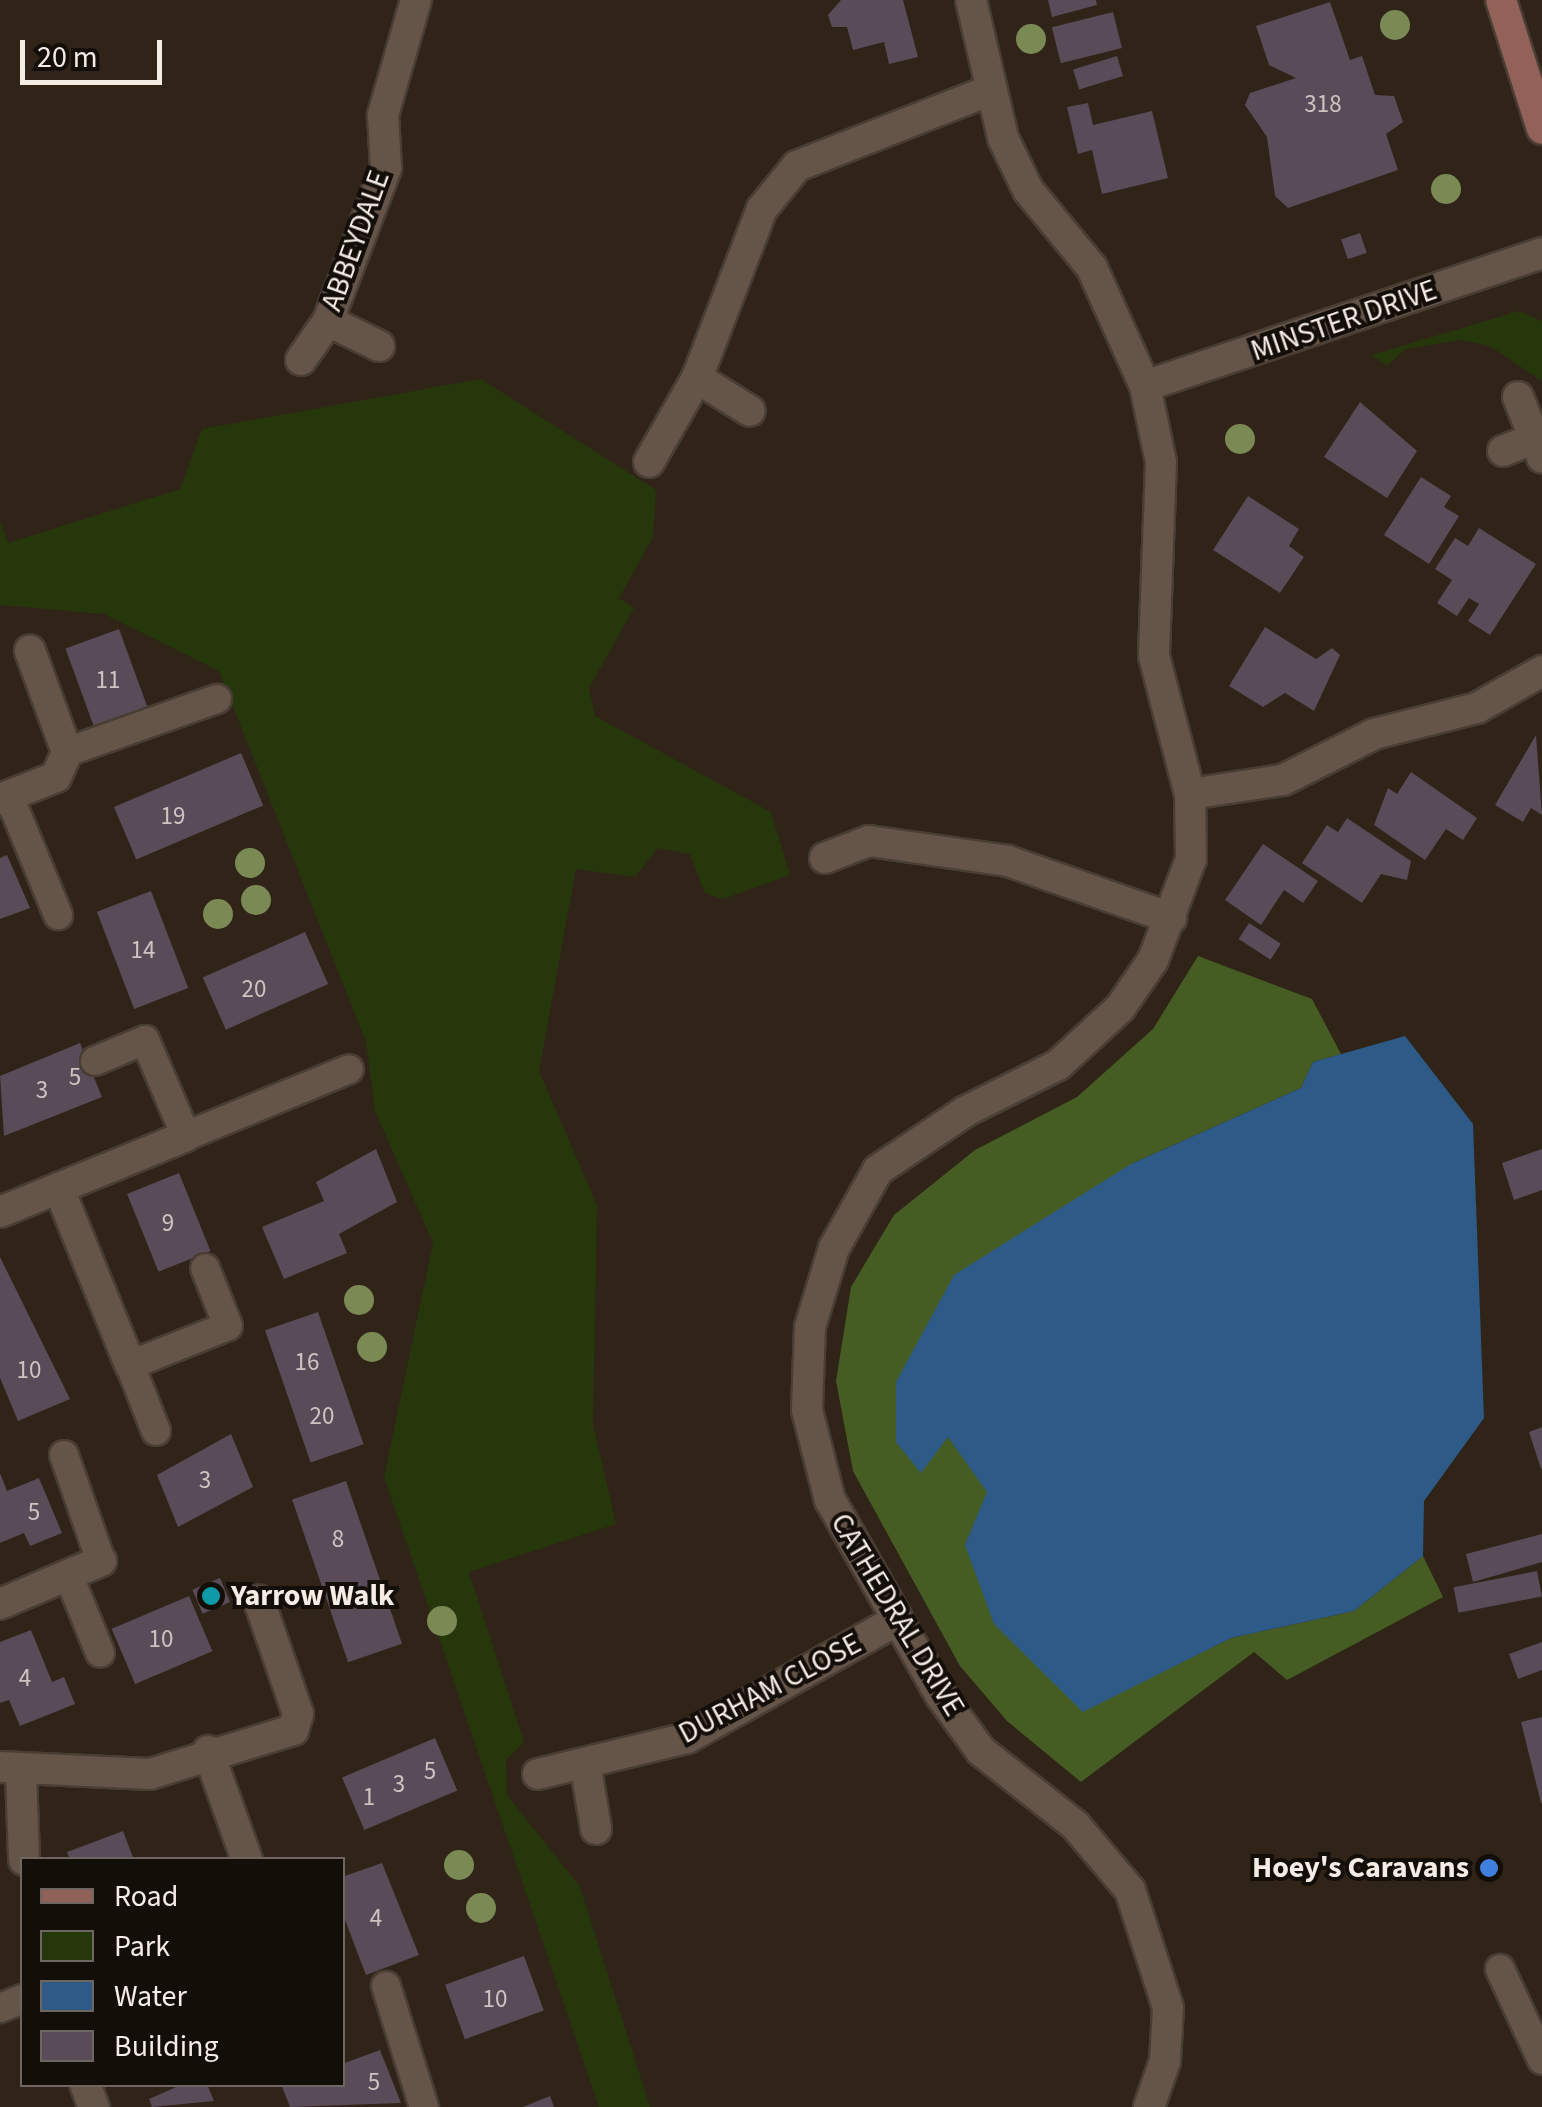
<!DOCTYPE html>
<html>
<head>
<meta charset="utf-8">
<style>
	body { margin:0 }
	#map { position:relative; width:1542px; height:2107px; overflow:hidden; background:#302317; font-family:"Source Sans 3",sans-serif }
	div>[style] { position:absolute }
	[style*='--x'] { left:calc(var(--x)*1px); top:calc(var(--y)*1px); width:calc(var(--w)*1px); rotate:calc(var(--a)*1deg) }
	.green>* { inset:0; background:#26370c }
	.forest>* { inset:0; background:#455d23 }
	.water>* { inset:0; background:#2d5a87 }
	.building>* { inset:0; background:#594b58; transform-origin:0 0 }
	.roads { filter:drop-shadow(2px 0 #493d34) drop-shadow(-2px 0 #493d34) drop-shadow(0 2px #493d34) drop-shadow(0 -2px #493d34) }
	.lane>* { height:28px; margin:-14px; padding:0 14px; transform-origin:14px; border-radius:14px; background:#645548 }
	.street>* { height:30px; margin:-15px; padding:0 15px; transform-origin:15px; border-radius:15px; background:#645548 }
	.secondary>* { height:30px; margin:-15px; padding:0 15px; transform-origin:15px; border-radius:15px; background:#926159 }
	.trees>* { width:30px; height:30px; margin:-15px; border-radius:50%; background:#7b8a55 }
	.dots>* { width:28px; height:28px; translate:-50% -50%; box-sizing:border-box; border:5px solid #140e09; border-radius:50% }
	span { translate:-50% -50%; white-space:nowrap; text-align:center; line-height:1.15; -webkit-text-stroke:8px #140e09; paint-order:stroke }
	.number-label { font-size:25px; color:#cec4c1 }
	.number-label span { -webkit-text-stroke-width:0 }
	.street-label { font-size:30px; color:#f5ece4 }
	.poi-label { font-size:30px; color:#f5ece4; font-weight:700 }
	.left { translate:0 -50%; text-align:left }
	.right { translate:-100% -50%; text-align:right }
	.legend { position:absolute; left:20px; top:1857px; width:325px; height:230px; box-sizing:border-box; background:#140e09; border:2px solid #6e6761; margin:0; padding:12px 18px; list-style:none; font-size:30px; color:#f5ece4 }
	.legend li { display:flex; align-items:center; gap:20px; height:50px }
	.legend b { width:50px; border:2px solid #6e6761 }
	.scale { position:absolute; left:20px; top:40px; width:142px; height:45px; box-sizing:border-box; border:5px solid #f5ece4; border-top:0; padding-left:12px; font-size:30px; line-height:35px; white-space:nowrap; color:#f5ece4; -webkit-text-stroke:8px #140e09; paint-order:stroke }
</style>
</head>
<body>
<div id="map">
	<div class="green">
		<i style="clip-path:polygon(1519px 311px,1542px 321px,1542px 381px,1490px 346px,1460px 340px,1405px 349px,1387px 366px,1371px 355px)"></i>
		<i style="clip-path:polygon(481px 379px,656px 490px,653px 537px,619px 598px,634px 608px,589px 688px,595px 716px,771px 812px,790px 875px,723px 899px,705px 893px,690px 854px,658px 848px,635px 877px,576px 869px,539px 1071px,597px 1205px,593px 1424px,616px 1524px,469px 1572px,524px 1742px,506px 1760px,507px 1795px,580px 1887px,650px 2107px,599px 2107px,384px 1477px,433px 1243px,375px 1111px,366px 1042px,219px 671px,104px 614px,0 605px,0 520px,8px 543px,180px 489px,202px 429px)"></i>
	</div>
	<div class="forest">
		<i style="clip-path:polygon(1198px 956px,1312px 999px,1341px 1054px,1313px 1062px,1301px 1088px,1131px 1164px,948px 1437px,988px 1492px,965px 1545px,1082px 1711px,1231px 1638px,1354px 1611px,1423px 1556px,1443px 1597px,1287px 1680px,1254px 1652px,1081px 1782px,1007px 1721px,960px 1666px,853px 1471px,836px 1381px,851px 1287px,894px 1215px,975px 1150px,1077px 1097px,1153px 1029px)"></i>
	</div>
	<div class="water">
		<i style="clip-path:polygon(1405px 1036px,1473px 1124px,1484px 1418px,1424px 1501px,1423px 1556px,1354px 1611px,1231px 1638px,1083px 1712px,994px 1624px,965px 1545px,987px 1492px,948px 1437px,921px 1473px,896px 1442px,896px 1382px,954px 1275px,1131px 1164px,1301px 1088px,1313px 1062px)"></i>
	</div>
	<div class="building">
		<i style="clip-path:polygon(841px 0,903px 0,918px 57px,889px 64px,884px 42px,853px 50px,847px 27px,832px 27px,828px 15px)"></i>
		<i style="clip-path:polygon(1048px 0,1096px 0,1097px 5px,1052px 17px)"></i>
		<i style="clip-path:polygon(1330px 2px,1350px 60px,1362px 56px,1375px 95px,1394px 96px,1403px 122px,1386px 134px,1398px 170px,1288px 208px,1275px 196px,1267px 137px,1245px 105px,1250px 93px,1296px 78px,1269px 65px,1256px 26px)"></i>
		<i style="left:1113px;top:12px;width:37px;height:63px;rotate:76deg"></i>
		<i style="left:1117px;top:56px;width:21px;height:46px;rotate:73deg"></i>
		<i style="clip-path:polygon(1088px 103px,1093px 125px,1152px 111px,1168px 178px,1102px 194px,1092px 150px,1078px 154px,1067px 107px)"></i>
		<i style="left:1360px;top:233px;width:21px;height:20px;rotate:71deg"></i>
		<i style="clip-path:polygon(1360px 402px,1417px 451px,1387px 498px,1324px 457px)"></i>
		<i style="clip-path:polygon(1421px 477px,1451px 496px,1444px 507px,1459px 516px,1429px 564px,1384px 535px)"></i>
		<i style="clip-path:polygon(1248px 496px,1299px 529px,1289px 546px,1304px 557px,1280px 593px,1213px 550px)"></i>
		<i style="clip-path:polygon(1479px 528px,1536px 564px,1490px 635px,1468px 621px,1479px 604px,1469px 598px,1457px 616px,1437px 603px,1452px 580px,1435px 569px,1455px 538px,1468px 546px)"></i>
		<i style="clip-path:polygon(1265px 627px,1316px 659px,1332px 648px,1340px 655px,1314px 711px,1285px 693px,1263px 707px,1229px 686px)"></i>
		<i style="left:119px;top:629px;width:86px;height:57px;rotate:70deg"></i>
		<i style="clip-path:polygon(1536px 735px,1542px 815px,1531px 808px,1523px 822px,1495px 805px)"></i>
		<i style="left:241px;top:753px;width:57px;height:138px;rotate:67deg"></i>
		<i style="clip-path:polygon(1411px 772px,1477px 818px,1463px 840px,1446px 829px,1425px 860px,1374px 825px,1388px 788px,1397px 794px)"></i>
		<i style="clip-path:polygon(1347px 818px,1411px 861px,1407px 880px,1381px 874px,1362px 903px,1302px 863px,1327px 825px,1338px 832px)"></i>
		<i style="clip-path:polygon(1263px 844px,1318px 881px,1303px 903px,1284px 890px,1261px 925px,1225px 900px)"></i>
		<i style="clip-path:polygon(7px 855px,30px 908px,0 919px,0 858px)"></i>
		<i style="left:151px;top:891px;width:104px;height:58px;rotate:69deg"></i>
		<i style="left:1249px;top:923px;width:38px;height:19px;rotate:33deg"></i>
		<i style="left:305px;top:932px;width:57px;height:112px;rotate:66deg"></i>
		<i style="clip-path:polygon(80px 1043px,102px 1097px,4px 1136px,0 1076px)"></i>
		<i style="clip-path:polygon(376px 1149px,397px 1202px,339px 1234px,347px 1253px,284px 1279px,262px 1227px,324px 1201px,316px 1182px)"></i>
		<i style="clip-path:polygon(1542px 1149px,1542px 1190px,1514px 1200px,1502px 1163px)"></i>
		<i style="left:179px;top:1173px;width:84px;height:56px;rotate:68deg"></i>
		<i style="clip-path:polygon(0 1257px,70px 1399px,18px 1421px,0 1378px)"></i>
		<i style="left:318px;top:1312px;width:140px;height:56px;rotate:71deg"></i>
		<i style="clip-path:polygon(1542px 1427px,1542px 1469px,1541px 1469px,1529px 1432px)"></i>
		<i style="clip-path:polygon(231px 1434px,253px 1487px,178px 1527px,157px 1475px)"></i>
		<i style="clip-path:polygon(0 1473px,7px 1491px,39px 1478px,62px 1533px,30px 1546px,24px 1533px,0 1543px)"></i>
		<i style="left:346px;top:1481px;width:172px;height:57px;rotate:71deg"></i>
		<i style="clip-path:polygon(1542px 1534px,1542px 1562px,1473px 1582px,1466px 1554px)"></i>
		<i style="left:1537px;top:1571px;width:26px;height:85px;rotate:79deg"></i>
		<i style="left:220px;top:1578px;width:26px;height:30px;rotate:67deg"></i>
		<i style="left:189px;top:1596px;width:60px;height:84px;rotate:67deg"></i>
		<i style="clip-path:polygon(31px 1630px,52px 1682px,64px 1677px,75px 1704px,20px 1726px,9px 1700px,0 1703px,0 1642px)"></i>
		<i style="clip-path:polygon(1542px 1642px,1542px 1670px,1518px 1679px,1509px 1654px)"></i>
		<i style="clip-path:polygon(1542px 1717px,1542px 1803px,1541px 1803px,1521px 1722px)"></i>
		<i style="left:435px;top:1738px;width:57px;height:101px;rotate:67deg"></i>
		<i style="clip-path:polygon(123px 1831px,134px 1860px,70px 1860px,67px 1852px)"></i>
		<i style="clip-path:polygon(382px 1863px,419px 1955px,366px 1975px,342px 1912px,342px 1877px)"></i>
		<i style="left:524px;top:1956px;width:58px;height:84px;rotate:70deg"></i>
		<i style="clip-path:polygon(380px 2050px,401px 2103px,290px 2107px,281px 2084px,342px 2084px,342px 2064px)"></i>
		<i style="clip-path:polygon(183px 2084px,207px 2084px,214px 2101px,152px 2107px,149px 2099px)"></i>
		<i style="clip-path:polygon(550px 2096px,554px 2107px,523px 2107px)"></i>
	</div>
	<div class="roads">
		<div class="lane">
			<i style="--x:67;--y:752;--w:159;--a:-19.5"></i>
			<i style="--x:9;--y:796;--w:129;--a:67.6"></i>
			<i style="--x:95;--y:1061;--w:54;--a:-22.8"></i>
			<i style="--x:145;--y:1040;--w:104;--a:66.9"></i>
			<i style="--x:186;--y:1136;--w:176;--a:-22.3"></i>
			<i style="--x:156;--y:1431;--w:71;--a:-111.5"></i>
			<i style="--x:130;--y:1365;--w:105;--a:-21.7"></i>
			<i style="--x:228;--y:1326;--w:62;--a:-111.6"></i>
			<i style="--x:64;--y:1455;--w:112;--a:70.8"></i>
			<i style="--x:68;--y:1574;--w:85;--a:67.9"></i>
			<i style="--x:1500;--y:1969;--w:100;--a:65.2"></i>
			<i style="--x:386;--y:1986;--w:127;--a:72.6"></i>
			<i style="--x:0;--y:2008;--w:24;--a:-22"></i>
		</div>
		<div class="street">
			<i style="--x:971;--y:0;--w:142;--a:76.9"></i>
			<i style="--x:1003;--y:138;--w:58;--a:64.3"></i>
			<i style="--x:1028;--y:190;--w:101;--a:50.6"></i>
			<i style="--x:1092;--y:268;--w:129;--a:65.8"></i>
			<i style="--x:1145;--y:386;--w:78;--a:78.1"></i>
			<i style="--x:1161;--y:462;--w:194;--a:92.1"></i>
			<i style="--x:1154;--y:656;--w:143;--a:75.4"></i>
			<i style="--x:1190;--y:794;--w:65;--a:89.1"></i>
			<i style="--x:1191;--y:859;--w:108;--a:110.6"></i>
			<i style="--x:1153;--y:960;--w:58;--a:124.5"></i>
			<i style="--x:1120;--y:1008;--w:84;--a:137.4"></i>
			<i style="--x:1058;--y:1065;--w:103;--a:153.4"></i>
			<i style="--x:966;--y:1111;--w:106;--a:146.2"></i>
			<i style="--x:878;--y:1170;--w:90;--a:119.4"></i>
			<i style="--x:834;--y:1248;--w:83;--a:106.9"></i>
			<i style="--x:810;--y:1327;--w:83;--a:92.1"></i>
			<i style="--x:807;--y:1410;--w:93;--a:75.7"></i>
			<i style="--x:830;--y:1500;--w:225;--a:60.5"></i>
			<i style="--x:941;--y:1696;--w:68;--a:54"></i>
			<i style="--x:981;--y:1751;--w:120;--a:38.2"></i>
			<i style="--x:1075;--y:1825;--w:85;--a:49.8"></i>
			<i style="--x:1130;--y:1890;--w:124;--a:72.1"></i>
			<i style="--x:1168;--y:2008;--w:53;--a:93.2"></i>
			<i style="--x:1165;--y:2061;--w:49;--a:109.2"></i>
			<i style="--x:328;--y:321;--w:57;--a:26.1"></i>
			<i style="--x:301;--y:360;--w:47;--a:-55.3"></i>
			<i style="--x:328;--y:321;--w:164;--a:-69.2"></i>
			<i style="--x:386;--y:168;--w:53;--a:-93.2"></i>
			<i style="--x:383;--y:115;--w:120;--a:-74"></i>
			<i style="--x:697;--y:378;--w:62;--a:31.9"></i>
			<i style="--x:1145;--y:386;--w:419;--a:-18.5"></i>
			<i style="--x:1518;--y:397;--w:65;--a:68.2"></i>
			<i style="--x:1503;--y:451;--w:35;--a:-22"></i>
			<i style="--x:649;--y:462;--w:97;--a:-60.3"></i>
			<i style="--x:697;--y:378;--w:181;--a:-69"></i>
			<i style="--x:762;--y:209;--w:55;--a:-50.9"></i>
			<i style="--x:797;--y:166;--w:208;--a:-21.4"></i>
			<i style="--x:1190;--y:794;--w:94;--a:-8.6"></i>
			<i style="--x:1283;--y:780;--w:102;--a:-26.8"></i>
			<i style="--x:1374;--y:734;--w:106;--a:-14.2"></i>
			<i style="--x:1477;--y:708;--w:75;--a:-29.6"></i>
			<i style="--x:0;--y:799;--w:60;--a:-21.4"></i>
			<i style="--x:56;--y:777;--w:27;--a:-66"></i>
			<i style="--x:67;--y:752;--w:108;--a:-110.1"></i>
			<i style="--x:825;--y:858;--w:47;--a:-21.1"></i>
			<i style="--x:869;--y:841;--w:140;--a:8.2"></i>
			<i style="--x:1008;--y:861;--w:173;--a:19.3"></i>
			<i style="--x:59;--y:1189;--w:190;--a:68"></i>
			<i style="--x:0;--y:1212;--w:201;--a:-22.2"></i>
			<i style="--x:0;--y:1604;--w:110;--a:-23.1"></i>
			<i style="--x:208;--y:1751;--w:116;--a:70.3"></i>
			<i style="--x:585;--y:1763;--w:67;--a:80.5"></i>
			<i style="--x:0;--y:1767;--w:150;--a:2.7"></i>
			<i style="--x:150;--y:1774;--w:150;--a:-17.1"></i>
			<i style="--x:293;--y:1730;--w:17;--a:-73"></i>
			<i style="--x:298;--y:1714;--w:120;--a:-109"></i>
			<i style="--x:21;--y:1772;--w:88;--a:88"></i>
			<i style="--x:538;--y:1774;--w:153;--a:-13.6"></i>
			<i style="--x:687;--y:1738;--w:237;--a:-29.3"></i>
			<i style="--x:85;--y:2084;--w:25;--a:69"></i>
		</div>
		<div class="secondary">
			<i style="--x:1501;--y:0;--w:135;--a:72.4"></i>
		</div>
	</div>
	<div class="trees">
		<i style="left:1395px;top:25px"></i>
		<i style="left:1031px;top:39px"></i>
		<i style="left:1446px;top:189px"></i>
		<i style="left:1240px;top:439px"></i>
		<i style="left:250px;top:863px"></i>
		<i style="left:256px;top:900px"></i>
		<i style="left:218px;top:914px"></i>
		<i style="left:359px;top:1300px"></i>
		<i style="left:372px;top:1347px"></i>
		<i style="left:442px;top:1621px"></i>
		<i style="left:459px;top:1865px"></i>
		<i style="left:481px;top:1908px"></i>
	</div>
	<div class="dots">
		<i style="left:211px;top:1596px;background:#0f9aa8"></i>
		<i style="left:1489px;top:1868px;background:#3f7fe0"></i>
	</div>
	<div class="number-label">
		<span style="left:1323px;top:104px">318</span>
		<span style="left:108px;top:680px">11</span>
		<span style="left:173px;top:816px">19</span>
		<span style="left:143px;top:950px">14</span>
		<span style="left:254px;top:989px">20</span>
		<span style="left:75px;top:1077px">5</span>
		<span style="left:42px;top:1090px">3</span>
		<span style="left:168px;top:1223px">9</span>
		<span style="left:307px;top:1362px">16</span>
		<span style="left:29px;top:1370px">10</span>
		<span style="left:322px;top:1416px">20</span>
		<span style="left:205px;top:1480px">3</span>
		<span style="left:34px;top:1512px">5</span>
		<span style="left:338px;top:1539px">8</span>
		<span style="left:161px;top:1639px">10</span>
		<span style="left:25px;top:1678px">4</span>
		<span style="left:430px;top:1771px">5</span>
		<span style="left:399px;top:1784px">3</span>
		<span style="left:369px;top:1797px">1</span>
		<span style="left:376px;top:1918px">4</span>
		<span style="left:495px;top:1999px">10</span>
		<span style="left:374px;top:2082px">5</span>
	</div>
	<div class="street-label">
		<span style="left:356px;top:241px;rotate:-70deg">ABBEYDALE</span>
		<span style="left:1344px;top:321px;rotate:-19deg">MINSTER DRIVE</span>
		<span style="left:897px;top:1615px;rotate:59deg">CATHEDRAL DRIVE</span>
		<span style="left:770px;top:1689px;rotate:-28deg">DURHAM CLOSE</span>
	</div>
	<div class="poi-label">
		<span class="left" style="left:231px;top:1596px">Yarrow Walk</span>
		<span class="right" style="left:1469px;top:1868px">Hoey's Caravans</span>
	</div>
	<ul class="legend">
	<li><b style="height:12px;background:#926159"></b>Road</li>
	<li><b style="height:28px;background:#26370c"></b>Park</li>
	<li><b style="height:28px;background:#2d5a87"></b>Water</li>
	<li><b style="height:28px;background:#594b58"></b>Building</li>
	</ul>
	<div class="scale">20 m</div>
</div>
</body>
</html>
